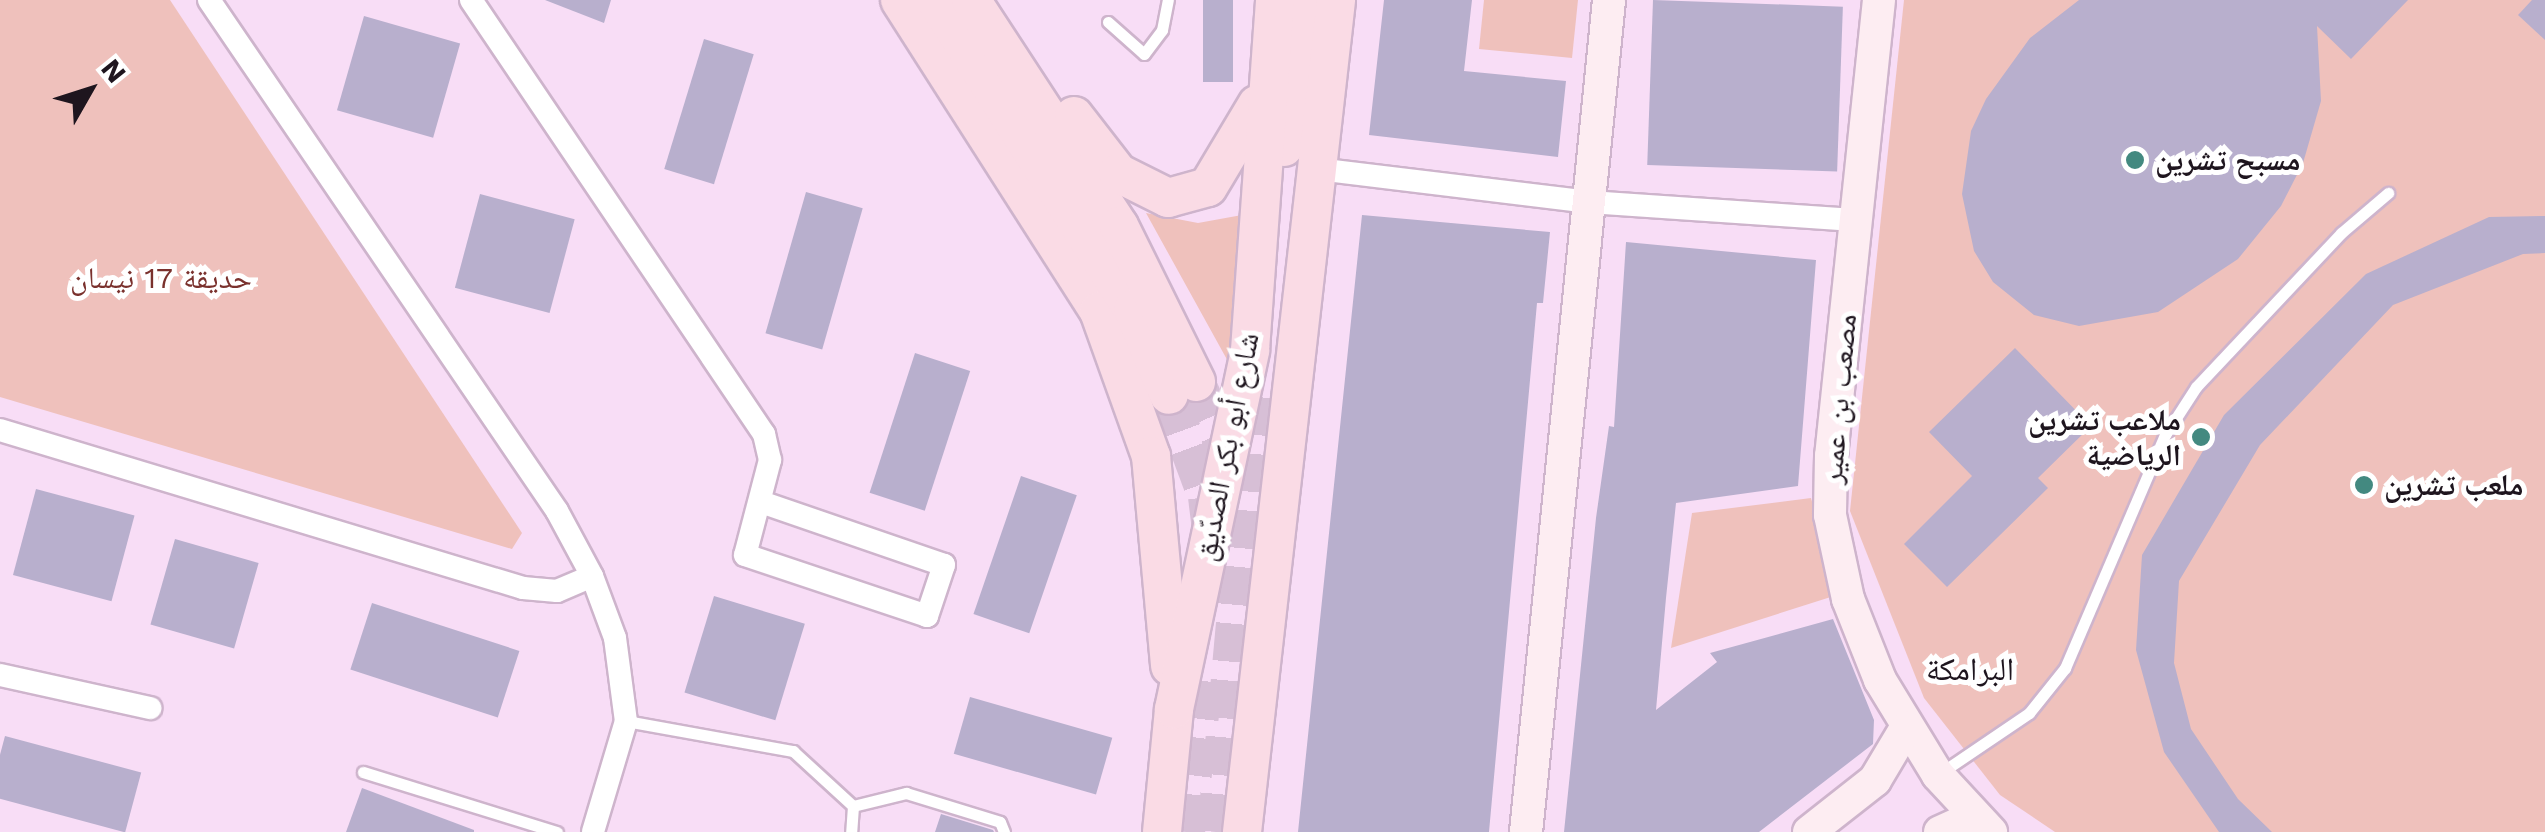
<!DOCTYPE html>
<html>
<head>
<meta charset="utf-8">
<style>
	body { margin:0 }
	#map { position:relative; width:2545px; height:832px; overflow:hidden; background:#f8ddf6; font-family:"Work Sans","Noto Naskh Arabic",sans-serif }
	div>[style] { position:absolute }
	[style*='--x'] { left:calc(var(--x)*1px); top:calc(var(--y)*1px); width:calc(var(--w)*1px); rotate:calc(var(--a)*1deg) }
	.green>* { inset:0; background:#efc1bc }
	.building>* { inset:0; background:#b8afcd; transform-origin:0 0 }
	.primary-tunnel>* { height:38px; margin-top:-19px; transform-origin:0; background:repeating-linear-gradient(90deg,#d7bfd6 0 38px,transparent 0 57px) }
	.roads { filter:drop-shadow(2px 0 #ceb4cc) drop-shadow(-2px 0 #ceb4cc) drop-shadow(0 2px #ceb4cc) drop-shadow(0 -2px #ceb4cc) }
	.lane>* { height:11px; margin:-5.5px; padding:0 5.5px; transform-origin:5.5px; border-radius:5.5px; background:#fff }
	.street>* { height:22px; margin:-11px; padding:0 11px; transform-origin:11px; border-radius:11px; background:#fff }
	.secondary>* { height:32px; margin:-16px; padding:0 16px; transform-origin:16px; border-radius:16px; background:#fdedf2 }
	.primary>* { height:38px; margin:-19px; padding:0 19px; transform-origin:19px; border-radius:19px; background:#fadbe5 }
	.dots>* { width:28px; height:28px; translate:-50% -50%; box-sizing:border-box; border:5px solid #fff; border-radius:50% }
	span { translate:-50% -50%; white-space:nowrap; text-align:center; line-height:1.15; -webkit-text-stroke:10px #fff; paint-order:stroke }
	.poi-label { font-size:30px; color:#1e151e; font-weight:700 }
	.left { translate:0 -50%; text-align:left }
	.right { translate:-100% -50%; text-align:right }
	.park-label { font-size:30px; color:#7a312d }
	.street-label { font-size:30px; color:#1e151e }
	.neighbourhood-label { font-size:32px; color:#1e151e }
	.north { position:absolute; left:40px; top:40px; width:100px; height:100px; -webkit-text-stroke:8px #fff; paint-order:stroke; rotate:51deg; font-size:28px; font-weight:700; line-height:40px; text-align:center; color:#1e151e }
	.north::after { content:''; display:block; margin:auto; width:35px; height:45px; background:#1e151e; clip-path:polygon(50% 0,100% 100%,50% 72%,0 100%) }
</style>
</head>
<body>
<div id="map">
	<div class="green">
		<i style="clip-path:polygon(0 0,170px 0,522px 533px,512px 549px,0 397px)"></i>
		<i style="clip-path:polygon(1484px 0,1578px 0,1572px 58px,1479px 49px)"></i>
		<i style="clip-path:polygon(1904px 0,2545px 0,2545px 832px,2055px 832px,2000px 795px,1924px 698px,1850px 511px)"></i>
		<i style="clip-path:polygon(1146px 213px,1198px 223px,1242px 215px,1230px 365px)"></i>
		<i style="clip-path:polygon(1811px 498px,1837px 595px,1671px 648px,1692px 513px)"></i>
	</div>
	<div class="building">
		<i style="clip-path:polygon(545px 0,611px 0,604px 23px)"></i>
		<i style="left:1203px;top:0;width:30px;height:82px"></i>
		<i style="clip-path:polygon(1384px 0,1472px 0,1464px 71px,1566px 81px,1558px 157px,1369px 135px)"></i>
		<i style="left:1653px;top:0;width:190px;height:165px;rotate:2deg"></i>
		<i style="clip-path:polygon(2079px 0,2408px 0,2351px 59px,2317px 26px,2321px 101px,2303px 163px,2281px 206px,2238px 259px,2158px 312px,2079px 326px,2034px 315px,1993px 282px,1974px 251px,1962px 194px,1971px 131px,1986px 99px,2030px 38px)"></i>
		<i style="clip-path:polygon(2532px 0,2545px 0,2545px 40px,2518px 15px)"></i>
		<i style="left:364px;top:16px;width:100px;height:98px;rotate:16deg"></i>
		<i style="left:704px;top:39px;width:52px;height:136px;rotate:17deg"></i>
		<i style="left:806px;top:192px;width:59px;height:147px;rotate:16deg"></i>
		<i style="left:480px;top:194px;width:98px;height:97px;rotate:15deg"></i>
		<i style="clip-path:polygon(1362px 215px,1550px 232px,1543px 303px,1537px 303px,1489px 832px,1298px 832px)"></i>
		<i style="clip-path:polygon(2545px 216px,2545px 253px,2523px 254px,2393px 305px,2260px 445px,2179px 581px,2174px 663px,2191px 729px,2238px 799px,2272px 832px,2219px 832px,2164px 752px,2136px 650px,2142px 555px,2224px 415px,2366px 274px,2489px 217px)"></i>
		<i style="clip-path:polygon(1626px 242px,1816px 260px,1798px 486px,1676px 503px,1666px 598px,1656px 710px,1717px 662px,1710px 653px,1833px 619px,1874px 720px,1873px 744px,1759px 832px,1564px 832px,1596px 518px,1609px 426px,1614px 427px)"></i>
		<i style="clip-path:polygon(2015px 348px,2091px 426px,2038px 478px,2048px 488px,1947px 587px,1904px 544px,1972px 476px,1929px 432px)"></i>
		<i style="left:915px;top:353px;width:58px;height:147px;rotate:18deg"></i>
		<i style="left:1021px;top:476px;width:59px;height:146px;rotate:19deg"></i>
		<i style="left:36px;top:489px;width:102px;height:89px;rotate:15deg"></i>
		<i style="left:175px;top:539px;width:87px;height:89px;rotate:16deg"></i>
		<i style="left:714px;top:596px;width:95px;height:101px;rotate:17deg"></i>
		<i style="left:372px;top:603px;width:155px;height:70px;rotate:18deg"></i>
		<i style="left:970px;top:697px;width:148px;height:59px;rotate:16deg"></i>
		<i style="left:5px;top:736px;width:141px;height:62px;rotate:15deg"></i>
		<i style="clip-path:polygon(362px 788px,474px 830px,474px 832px,346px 832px)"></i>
		<i style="clip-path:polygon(941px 814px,993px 830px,994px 832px,935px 832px)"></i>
	</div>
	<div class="primary-tunnel">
		<i style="--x:1196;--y:382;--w:96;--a:66.1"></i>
		<i style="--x:1169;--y:395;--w:109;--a:69.6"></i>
		<i style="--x:1207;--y:497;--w:34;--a:83"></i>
		<i style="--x:1186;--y:832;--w:153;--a:-83.2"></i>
		<i style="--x:1216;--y:832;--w:443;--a:-84.8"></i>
	</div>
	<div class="roads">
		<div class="lane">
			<i style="--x:1108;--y:22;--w:48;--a:41.6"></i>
			<i style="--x:1144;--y:54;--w:30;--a:-53"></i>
			<i style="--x:1162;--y:30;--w:31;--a:-79"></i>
			<i style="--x:626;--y:721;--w:170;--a:10.2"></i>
			<i style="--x:793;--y:751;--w:81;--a:42.5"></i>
			<i style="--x:853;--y:806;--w:26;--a:94"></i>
			<i style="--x:363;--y:772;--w:203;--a:17.2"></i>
			<i style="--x:1939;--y:774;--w:109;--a:-34.1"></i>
			<i style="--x:2029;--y:713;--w:58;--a:-51.3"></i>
			<i style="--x:2065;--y:668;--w:254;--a:-66.8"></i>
			<i style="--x:2165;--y:435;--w:57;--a:-57.1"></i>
			<i style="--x:2196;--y:387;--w:212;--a:-46.7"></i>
			<i style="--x:2341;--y:233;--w:62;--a:-40.4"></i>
			<i style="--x:853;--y:806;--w:55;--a:-13.8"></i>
			<i style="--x:906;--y:793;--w:98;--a:17.1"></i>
			<i style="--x:1000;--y:822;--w:11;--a:68"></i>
		</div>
		<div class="street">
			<i style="--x:209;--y:0;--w:618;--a:55.74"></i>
			<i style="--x:557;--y:511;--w:74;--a:61.7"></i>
			<i style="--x:592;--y:576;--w:66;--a:69.6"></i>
			<i style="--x:615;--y:638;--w:84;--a:82.5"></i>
			<i style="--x:626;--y:721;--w:116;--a:106.6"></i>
			<i style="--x:471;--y:0;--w:524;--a:55.98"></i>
			<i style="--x:764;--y:434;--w:27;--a:77"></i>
			<i style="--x:770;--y:460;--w:98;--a:104.7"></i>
			<i style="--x:745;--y:555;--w:192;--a:18.5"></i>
			<i style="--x:927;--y:616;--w:54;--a:-71.6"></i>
			<i style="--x:944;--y:565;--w:194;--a:-161"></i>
			<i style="--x:1317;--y:169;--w:274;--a:6.9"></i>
			<i style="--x:1589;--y:202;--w:266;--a:3.9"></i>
			<i style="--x:0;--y:430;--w:546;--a:16.81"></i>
			<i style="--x:523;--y:588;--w:34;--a:5"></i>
			<i style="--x:557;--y:591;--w:38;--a:-23"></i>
			<i style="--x:0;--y:675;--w:154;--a:12.4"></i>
		</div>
		<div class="secondary">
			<i style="--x:1879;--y:0;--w:459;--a:96"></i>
			<i style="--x:1831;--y:456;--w:59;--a:91"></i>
			<i style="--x:1830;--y:515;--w:86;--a:77.9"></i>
			<i style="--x:1848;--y:599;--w:87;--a:68.4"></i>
			<i style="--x:1880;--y:680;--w:111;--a:58.6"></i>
			<i style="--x:1938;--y:775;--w:78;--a:47.1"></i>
			<i style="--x:1526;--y:832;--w:836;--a:-84.3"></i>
			<i style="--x:1809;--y:832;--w:84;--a:-38.2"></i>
			<i style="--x:1875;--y:780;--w:61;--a:-59.2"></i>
			<i style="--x:1940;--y:832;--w:37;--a:-24"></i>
		</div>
		<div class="primary">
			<i style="--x:900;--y:0;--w:369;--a:57.4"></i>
			<i style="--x:1099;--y:311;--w:154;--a:70.3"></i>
			<i style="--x:1151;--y:456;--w:211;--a:84.8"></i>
			<i style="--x:936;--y:0;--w:366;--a:57.5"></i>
			<i style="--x:1133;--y:309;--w:93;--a:67.3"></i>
			<i style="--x:971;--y:0;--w:270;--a:56.8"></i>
			<i style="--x:1119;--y:226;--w:174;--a:63.7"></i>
			<i style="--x:1074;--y:116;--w:72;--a:52.3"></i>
			<i style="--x:1118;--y:173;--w:56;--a:26.6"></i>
			<i style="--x:1168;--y:198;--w:41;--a:-15.4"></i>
			<i style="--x:1208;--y:187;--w:96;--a:-59.1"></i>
			<i style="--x:1284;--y:147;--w:148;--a:-83"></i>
			<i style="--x:1162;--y:832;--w:124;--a:-84.4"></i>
			<i style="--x:1174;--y:709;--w:367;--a:-78"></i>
			<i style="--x:1250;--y:350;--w:351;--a:-85.9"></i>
			<i style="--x:1242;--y:832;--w:837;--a:-83.55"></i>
		</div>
	</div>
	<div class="dots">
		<i style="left:2135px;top:160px;background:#438980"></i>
		<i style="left:2201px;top:437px;background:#438980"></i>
		<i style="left:2364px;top:485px;background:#438980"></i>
	</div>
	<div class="poi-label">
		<span class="left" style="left:2155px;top:160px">مسبح تشرين</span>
		<span class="right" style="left:2181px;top:437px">ملاعب تشرين<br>الرياضية</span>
		<span class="left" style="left:2384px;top:485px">ملعب تشرين</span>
	</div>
	<div class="park-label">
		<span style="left:161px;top:278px">حديقة 17 نيسان</span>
	</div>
	<div class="street-label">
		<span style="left:1839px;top:399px;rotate:-85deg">مصعب بن عمير</span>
		<span style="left:1227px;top:447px;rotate:-79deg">شارع أبو بكر الصدّيق</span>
	</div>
	<div class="neighbourhood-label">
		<span style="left:1970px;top:669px">البرامكة</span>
	</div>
	<div class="north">N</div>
</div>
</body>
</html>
